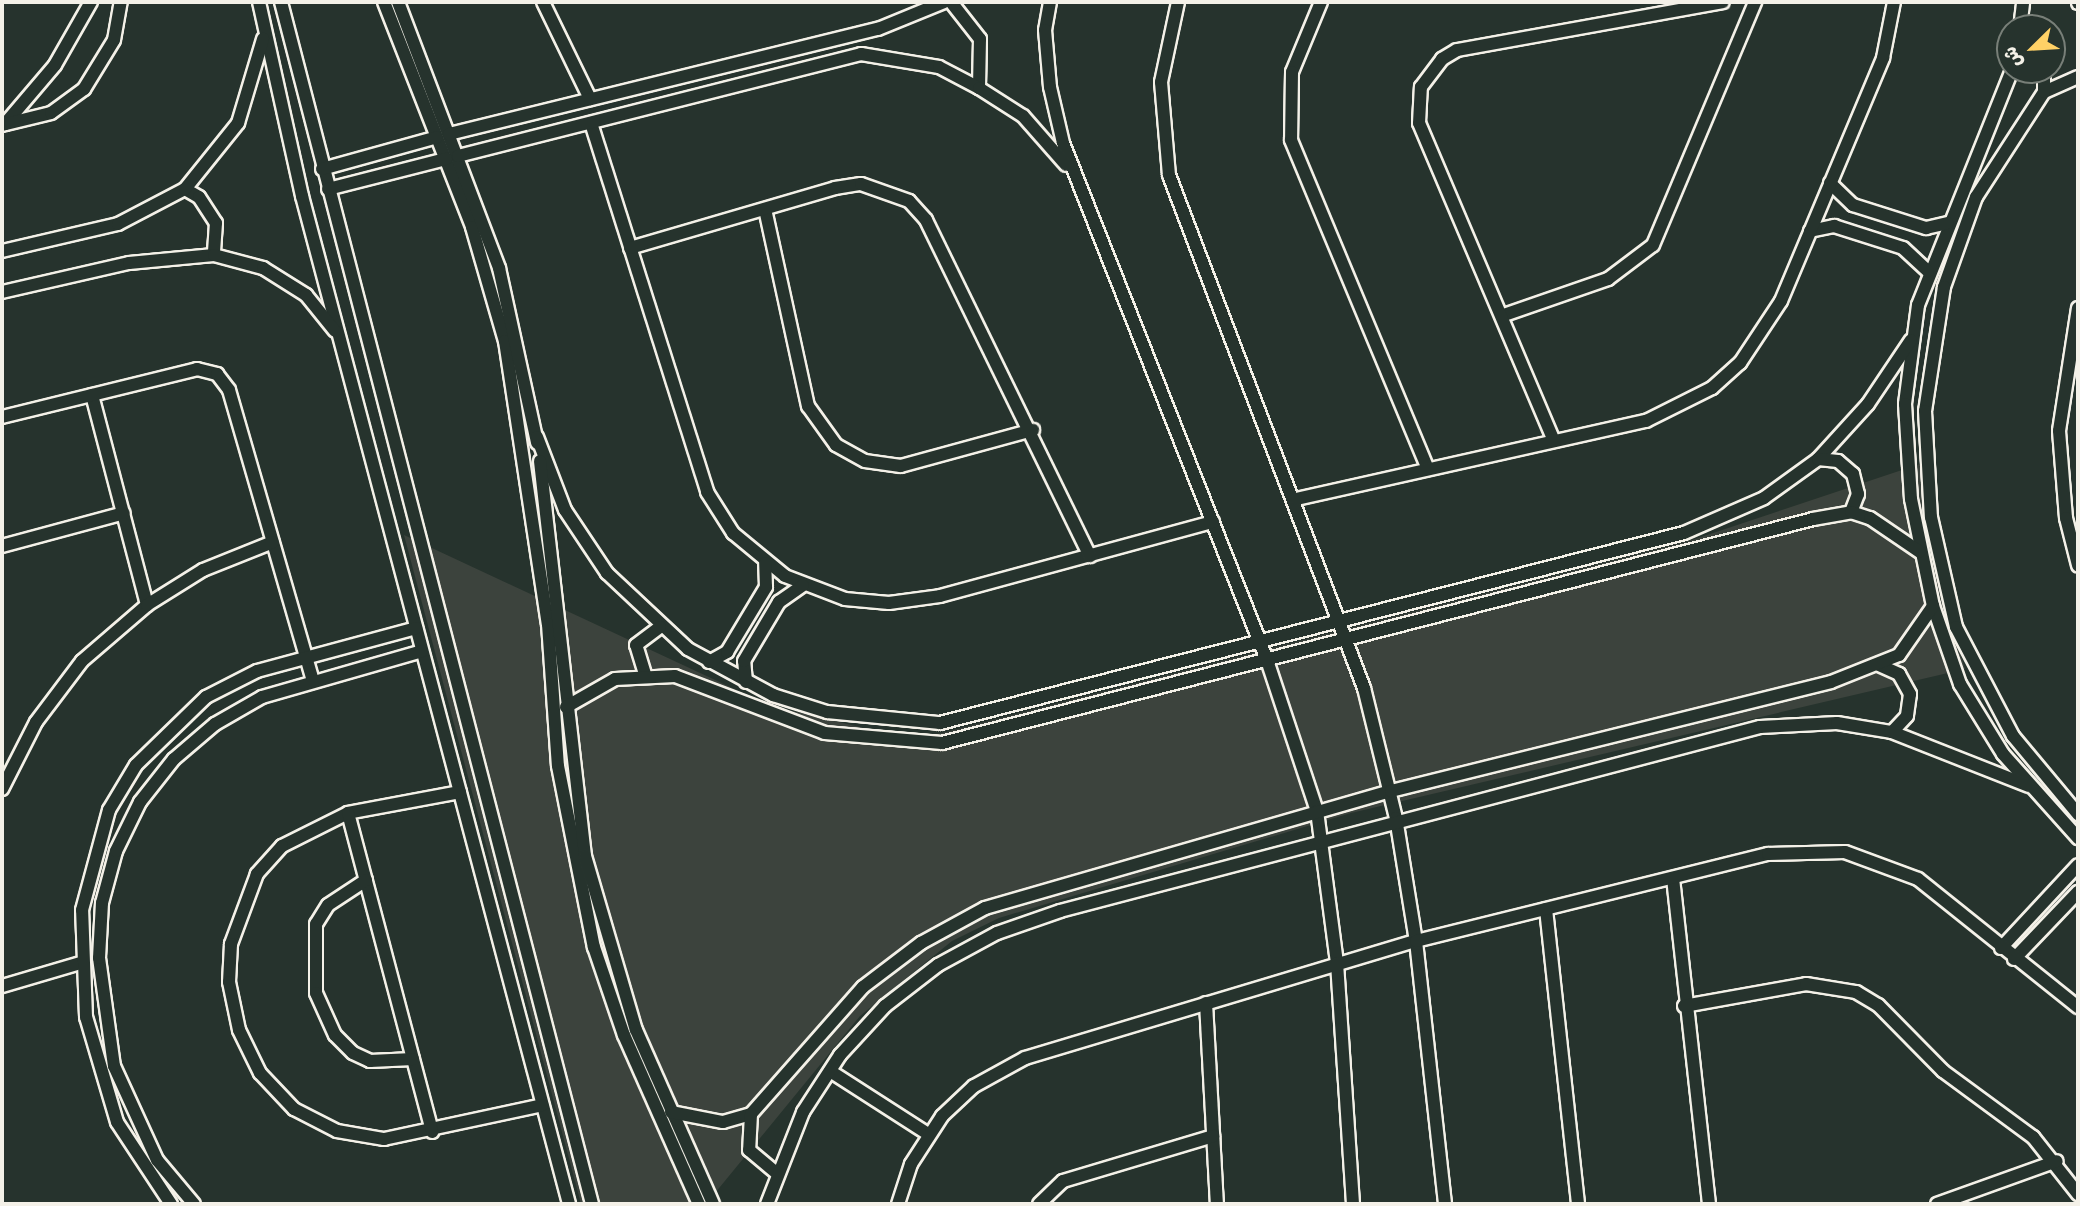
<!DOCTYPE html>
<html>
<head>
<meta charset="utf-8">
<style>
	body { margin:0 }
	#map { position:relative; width:2080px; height:1206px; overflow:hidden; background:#26332d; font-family:Mynerve,"Playpen Sans Arabic",sans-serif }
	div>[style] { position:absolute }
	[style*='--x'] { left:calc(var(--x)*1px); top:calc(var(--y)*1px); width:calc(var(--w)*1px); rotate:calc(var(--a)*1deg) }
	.built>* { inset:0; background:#3c433d }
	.roads { filter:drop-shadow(2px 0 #f4f1e8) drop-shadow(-2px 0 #f4f1e8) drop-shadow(0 2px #f4f1e8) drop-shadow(0 -2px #f4f1e8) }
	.minor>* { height:12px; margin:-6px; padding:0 6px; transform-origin:6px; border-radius:6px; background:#26332d }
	span { translate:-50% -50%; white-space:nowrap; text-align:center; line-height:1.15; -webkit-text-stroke:7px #26332d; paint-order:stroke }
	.frame { position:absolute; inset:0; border:4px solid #f4f1e8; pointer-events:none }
	.north { position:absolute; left:1996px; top:14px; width:70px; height:70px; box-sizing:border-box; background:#26332d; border:2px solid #787f78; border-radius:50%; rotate:246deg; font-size:19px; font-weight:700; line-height:28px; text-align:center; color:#f4f1e8 }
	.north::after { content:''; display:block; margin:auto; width:24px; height:32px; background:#ffd166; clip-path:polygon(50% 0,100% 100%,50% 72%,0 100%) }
</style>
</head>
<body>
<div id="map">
	<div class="built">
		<i style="clip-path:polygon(1920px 464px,1930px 553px,1965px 669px,1351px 813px,999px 918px,952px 941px,860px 1016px,706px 1204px,581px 1204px,404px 535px,771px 706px,881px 732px,938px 734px,1692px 540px)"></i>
	</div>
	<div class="roads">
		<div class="minor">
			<i style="--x:259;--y:2;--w:199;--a:77.5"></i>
			<i style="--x:302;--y:196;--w:1043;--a:75.16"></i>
			<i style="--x:281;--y:2;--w:1242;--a:75.49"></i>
			<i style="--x:384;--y:2;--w:242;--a:68.6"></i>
			<i style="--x:472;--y:227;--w:119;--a:73.9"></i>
			<i style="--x:505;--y:341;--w:286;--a:81.4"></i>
			<i style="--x:548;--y:624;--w:142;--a:86"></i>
			<i style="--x:558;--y:766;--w:185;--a:78.8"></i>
			<i style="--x:594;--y:947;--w:93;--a:71.2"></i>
			<i style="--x:624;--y:1035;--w:185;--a:66.1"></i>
			<i style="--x:398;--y:2;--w:285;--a:69.2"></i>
			<i style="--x:499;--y:268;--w:179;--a:77.7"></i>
			<i style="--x:543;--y:2;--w:108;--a:64.1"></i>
			<i style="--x:951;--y:2;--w:47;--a:51.9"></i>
			<i style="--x:980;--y:39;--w:49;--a:91.2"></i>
			<i style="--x:1050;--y:2;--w:28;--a:100"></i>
			<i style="--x:1045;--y:30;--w:57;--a:85"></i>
			<i style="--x:1050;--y:87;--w:57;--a:76.9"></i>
			<i style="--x:1063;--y:143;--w:556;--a:68.47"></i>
			<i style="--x:1267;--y:660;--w:159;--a:71.7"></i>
			<i style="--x:1317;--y:811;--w:153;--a:82.5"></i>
			<i style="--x:1337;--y:963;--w:242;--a:86.2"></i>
			<i style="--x:1178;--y:2;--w:82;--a:102"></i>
			<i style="--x:1161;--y:82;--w:93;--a:85.1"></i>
			<i style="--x:1169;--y:175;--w:549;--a:69.19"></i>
			<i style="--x:1364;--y:688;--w:134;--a:76.2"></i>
			<i style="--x:1396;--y:818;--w:125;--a:80.8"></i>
			<i style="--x:1416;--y:941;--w:265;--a:83.7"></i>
			<i style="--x:1321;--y:2;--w:76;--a:112.5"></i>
			<i style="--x:1292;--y:72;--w:68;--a:90.8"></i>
			<i style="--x:1291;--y:140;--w:356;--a:67.4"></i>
			<i style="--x:2078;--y:2;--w:1;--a:90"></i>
			<i style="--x:2020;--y:28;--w:26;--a:-83"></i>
			<i style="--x:2012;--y:70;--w:253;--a:111.8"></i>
			<i style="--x:1918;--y:305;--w:100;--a:97.5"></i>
			<i style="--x:1905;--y:404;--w:95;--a:86.4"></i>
			<i style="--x:1911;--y:499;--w:109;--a:78.4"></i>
			<i style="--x:1933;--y:606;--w:83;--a:70.9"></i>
			<i style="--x:1960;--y:684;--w:82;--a:58.4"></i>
			<i style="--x:2003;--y:754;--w:113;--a:48.2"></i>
			<i style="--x:2078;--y:77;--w:37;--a:156"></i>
			<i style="--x:2044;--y:92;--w:125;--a:122.9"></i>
			<i style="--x:1976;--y:197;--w:96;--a:109.6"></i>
			<i style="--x:1944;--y:287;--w:125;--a:98.7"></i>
			<i style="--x:1925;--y:411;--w:106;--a:86.8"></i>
			<i style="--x:1931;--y:517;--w:113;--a:77.2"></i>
			<i style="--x:1956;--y:627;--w:123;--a:62.4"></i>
			<i style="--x:2013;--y:736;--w:102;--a:50.2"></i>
			<i style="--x:2044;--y:92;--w:22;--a:-90"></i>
			<i style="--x:591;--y:123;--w:387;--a:72.5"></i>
			<i style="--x:707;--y:492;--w:49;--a:57.6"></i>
			<i style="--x:733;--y:533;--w:67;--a:39.6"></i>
			<i style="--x:785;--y:576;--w:64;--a:21"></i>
			<i style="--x:845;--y:599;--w:44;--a:5.2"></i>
			<i style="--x:889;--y:603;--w:51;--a:-7.8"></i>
			<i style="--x:940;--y:596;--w:283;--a:-15.2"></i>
			<i style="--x:5;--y:124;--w:77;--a:-49.7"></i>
			<i style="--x:55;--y:65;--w:73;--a:-60.3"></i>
			<i style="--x:2;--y:125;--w:50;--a:-13.8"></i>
			<i style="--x:51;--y:113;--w:41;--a:-36"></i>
			<i style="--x:84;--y:89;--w:57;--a:-58.5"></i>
			<i style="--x:114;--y:40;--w:39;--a:-80"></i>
			<i style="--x:449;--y:134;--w:442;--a:-13.8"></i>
			<i style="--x:878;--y:29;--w:71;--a:-22.2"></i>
			<i style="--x:458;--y:156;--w:416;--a:-14.2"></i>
			<i style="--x:861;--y:54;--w:79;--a:9.5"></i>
			<i style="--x:939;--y:67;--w:45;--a:27.7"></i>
			<i style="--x:979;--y:88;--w:52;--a:32.5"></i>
			<i style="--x:1023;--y:116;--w:65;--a:48.7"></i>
			<i style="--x:322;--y:169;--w:119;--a:-15.5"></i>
			<i style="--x:1830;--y:183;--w:32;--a:44"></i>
			<i style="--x:1853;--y:205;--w:77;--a:17.5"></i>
			<i style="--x:1926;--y:228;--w:22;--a:-13"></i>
			<i style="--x:185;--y:189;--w:16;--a:30"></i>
			<i style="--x:199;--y:197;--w:31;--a:57"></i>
			<i style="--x:216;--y:223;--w:32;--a:94"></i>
			<i style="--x:328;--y:189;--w:122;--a:-14.3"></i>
			<i style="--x:765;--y:209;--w:202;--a:77.7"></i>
			<i style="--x:808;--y:406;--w:48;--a:54.3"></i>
			<i style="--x:836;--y:445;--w:33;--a:29"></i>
			<i style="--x:865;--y:461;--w:36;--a:8"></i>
			<i style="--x:901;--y:466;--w:137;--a:-15.3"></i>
			<i style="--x:1810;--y:231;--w:25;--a:-12"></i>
			<i style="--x:1834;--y:226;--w:72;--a:17.7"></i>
			<i style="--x:1903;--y:248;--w:34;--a:43"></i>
			<i style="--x:630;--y:248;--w:214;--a:-16.3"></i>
			<i style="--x:835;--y:188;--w:26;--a:-9"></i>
			<i style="--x:861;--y:184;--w:51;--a:19.5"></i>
			<i style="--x:909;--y:201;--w:25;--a:48"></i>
			<i style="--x:926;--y:220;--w:374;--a:64"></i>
			<i style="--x:2;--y:251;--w:119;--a:-13.1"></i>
			<i style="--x:118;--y:224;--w:76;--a:-27.6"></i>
			<i style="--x:185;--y:189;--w:85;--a:-51.2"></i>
			<i style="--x:238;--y:123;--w:88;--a:-73.4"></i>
			<i style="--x:2;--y:292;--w:130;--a:-12.9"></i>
			<i style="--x:129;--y:263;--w:85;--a:-5.4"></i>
			<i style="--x:214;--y:255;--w:51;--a:14.9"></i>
			<i style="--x:263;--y:268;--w:51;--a:32.1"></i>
			<i style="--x:306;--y:295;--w:46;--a:51.1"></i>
			<i style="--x:2078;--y:308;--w:124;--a:98.8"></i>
			<i style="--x:2059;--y:431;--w:87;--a:85.4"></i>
			<i style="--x:2066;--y:518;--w:49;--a:75.7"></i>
			<i style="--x:1504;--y:315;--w:110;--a:-19.1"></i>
			<i style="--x:1608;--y:279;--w:56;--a:-37.1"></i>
			<i style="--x:1653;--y:245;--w:264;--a:-67.2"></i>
			<i style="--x:92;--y:395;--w:217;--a:75.3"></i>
			<i style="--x:2;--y:417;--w:201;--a:-13.8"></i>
			<i style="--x:197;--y:369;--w:21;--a:14"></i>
			<i style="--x:217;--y:374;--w:20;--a:53"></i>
			<i style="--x:229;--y:390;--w:303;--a:73.9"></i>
			<i style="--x:537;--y:437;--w:78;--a:69"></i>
			<i style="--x:565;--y:510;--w:76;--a:56.3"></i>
			<i style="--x:607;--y:573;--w:111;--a:43.2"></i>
			<i style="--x:688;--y:649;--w:97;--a:28.4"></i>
			<i style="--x:773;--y:695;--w:57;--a:17.5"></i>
			<i style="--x:827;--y:712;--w:114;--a:5.6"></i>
			<i style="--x:940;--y:723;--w:768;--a:-14.33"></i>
			<i style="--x:1684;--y:533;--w:87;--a:-23.6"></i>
			<i style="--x:1764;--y:498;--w:67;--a:-35.8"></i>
			<i style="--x:1818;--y:459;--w:74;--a:-47.7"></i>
			<i style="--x:1868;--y:404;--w:77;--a:-56.1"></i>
			<i style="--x:1554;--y:441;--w:345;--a:-113"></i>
			<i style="--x:1419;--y:123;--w:36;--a:-87"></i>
			<i style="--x:1421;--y:87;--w:35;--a:-53"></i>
			<i style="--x:1442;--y:59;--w:17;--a:-31"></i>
			<i style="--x:1457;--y:50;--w:270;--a:-10.2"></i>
			<i style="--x:1818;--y:459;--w:20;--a:6"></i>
			<i style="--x:1838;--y:461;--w:20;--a:41"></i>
			<i style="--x:1853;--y:474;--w:21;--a:76"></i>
			<i style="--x:1858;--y:494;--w:19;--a:111"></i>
			<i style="--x:540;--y:461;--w:398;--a:83.5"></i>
			<i style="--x:585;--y:856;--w:181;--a:73.7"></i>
			<i style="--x:636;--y:1030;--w:190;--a:66.1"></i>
			<i style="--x:1296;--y:499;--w:359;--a:-12.6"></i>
			<i style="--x:1646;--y:421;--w:74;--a:-26.6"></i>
			<i style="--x:1712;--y:388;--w:38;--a:-42"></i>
			<i style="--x:1740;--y:363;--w:74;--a:-56.5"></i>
			<i style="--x:1781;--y:301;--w:264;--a:-67.2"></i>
			<i style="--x:1883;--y:58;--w:57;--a:-78.9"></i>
			<i style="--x:2;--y:546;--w:126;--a:-15.1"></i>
			<i style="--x:709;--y:662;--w:21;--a:-29"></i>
			<i style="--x:727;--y:652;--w:76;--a:-59"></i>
			<i style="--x:766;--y:587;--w:24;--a:-92"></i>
			<i style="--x:1879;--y:665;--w:22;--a:24"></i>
			<i style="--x:1899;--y:674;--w:23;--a:61"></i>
			<i style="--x:1910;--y:694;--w:22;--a:98"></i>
			<i style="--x:1907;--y:716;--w:22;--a:133"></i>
			<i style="--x:645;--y:674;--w:30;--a:-107"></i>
			<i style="--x:636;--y:645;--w:30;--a:-37"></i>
			<i style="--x:746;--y:682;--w:21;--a:-95"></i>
			<i style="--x:744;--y:661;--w:69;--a:-59.3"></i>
			<i style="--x:779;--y:602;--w:29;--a:-35"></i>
			<i style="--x:566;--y:707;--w:56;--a:-29.7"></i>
			<i style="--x:615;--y:679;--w:60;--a:-2.9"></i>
			<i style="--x:675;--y:676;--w:160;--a:20.8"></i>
			<i style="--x:825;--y:733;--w:117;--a:4.9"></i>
			<i style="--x:942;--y:743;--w:899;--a:-14.42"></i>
			<i style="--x:1813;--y:519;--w:39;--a:-10"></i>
			<i style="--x:1851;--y:512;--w:20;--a:18"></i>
			<i style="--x:1870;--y:518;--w:60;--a:34.2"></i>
			<i style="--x:2;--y:789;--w:75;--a:-63.1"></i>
			<i style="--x:36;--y:722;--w:76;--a:-53"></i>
			<i style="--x:82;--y:661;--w:86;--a:-40.7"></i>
			<i style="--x:147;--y:605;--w:66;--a:-32"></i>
			<i style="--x:203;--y:570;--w:75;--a:-21.8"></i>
			<i style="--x:460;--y:792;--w:114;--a:169.4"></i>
			<i style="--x:348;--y:813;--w:74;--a:153.4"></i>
			<i style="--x:282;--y:846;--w:38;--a:132"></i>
			<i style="--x:257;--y:874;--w:75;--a:110.4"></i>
			<i style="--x:231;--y:944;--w:38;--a:93"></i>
			<i style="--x:229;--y:982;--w:49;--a:78.2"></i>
			<i style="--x:239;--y:1030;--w:48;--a:64"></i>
			<i style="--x:260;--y:1073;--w:50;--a:46.6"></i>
			<i style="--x:294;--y:1109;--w:48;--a:27.1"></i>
			<i style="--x:337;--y:1131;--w:48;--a:9.7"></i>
			<i style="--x:384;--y:1139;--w:162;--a:-12.1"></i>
			<i style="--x:348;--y:813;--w:330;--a:75.2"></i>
			<i style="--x:1673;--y:878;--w:328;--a:83.7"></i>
			<i style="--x:366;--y:880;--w:45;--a:146.7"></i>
			<i style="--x:328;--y:905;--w:22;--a:122"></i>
			<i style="--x:316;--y:924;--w:69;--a:90"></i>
			<i style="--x:316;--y:993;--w:46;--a:65.7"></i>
			<i style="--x:335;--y:1035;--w:25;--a:45"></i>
			<i style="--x:353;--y:1053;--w:19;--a:25"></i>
			<i style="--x:370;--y:1061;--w:43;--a:-2.7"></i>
			<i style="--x:1546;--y:909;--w:297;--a:83.8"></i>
			<i style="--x:2001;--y:948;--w:113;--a:-47.1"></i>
			<i style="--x:2014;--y:959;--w:93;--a:-46.3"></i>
			<i style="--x:2;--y:986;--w:81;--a:-16.4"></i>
			<i style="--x:1206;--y:1003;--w:201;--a:86.9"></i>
			<i style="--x:1684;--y:1006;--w:124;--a:-10.2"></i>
			<i style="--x:1806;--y:984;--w:51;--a:9.1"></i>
			<i style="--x:1856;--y:992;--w:26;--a:31"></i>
			<i style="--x:1878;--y:1005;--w:93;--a:45.4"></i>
			<i style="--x:1943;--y:1071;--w:112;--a:36.3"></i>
			<i style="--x:2033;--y:1137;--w:73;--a:51.7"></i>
			<i style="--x:830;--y:1071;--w:117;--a:32.7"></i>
			<i style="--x:671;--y:1112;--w:53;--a:10.9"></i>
			<i style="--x:723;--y:1122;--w:29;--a:-16"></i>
			<i style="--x:751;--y:1114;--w:169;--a:-48.6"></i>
			<i style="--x:863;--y:987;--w:73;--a:-37.2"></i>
			<i style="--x:921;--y:943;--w:73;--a:-28.7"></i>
			<i style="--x:985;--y:908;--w:423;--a:-16.1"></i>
			<i style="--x:1391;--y:791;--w:453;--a:-13.9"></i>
			<i style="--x:1831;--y:682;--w:73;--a:-21.7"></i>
			<i style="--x:1899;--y:655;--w:60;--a:-55.2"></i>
			<i style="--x:751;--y:1114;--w:36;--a:93"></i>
			<i style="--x:749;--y:1150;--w:35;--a:40"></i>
			<i style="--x:171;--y:1204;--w:98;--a:-123.4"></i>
			<i style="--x:117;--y:1122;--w:109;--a:-106.4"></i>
			<i style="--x:86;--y:1017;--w:107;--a:-92.1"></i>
			<i style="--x:82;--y:910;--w:104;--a:-74.9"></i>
			<i style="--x:109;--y:810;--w:52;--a:-59"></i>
			<i style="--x:136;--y:765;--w:98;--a:-44.2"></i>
			<i style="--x:206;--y:697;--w:57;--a:-27"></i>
			<i style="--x:257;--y:671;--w:165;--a:-15.1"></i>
			<i style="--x:194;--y:1204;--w:57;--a:-130.1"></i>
			<i style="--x:157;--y:1160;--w:103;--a:-114.6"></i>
			<i style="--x:114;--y:1066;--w:109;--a:-97.9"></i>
			<i style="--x:99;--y:958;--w:55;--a:-86.9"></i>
			<i style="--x:102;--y:903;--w:54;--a:-74.9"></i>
			<i style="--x:116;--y:851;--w:55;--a:-63.9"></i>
			<i style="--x:140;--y:802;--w:55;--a:-51.7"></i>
			<i style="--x:174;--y:759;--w:54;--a:-40.5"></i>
			<i style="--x:215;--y:724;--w:54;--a:-29.9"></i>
			<i style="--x:262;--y:697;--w:166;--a:-16"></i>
			<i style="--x:767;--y:1204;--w:99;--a:-68.6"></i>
			<i style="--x:803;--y:1112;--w:68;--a:-57"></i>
			<i style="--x:840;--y:1055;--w:67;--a:-47.4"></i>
			<i style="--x:885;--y:1006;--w:67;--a:-37.7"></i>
			<i style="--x:938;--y:965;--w:67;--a:-28.5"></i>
			<i style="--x:997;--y:933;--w:67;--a:-19.2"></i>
			<i style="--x:1060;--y:911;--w:724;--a:-14.73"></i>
			<i style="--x:1760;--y:727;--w:77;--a:-3"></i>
			<i style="--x:1837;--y:723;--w:56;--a:9.3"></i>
			<i style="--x:1892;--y:732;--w:147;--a:21.5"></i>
			<i style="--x:898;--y:1204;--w:42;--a:-72"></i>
			<i style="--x:911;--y:1164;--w:57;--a:-57.1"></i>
			<i style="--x:942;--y:1116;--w:44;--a:-43.2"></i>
			<i style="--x:974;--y:1086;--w:58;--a:-28.8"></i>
			<i style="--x:1025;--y:1058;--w:408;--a:-16.7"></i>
			<i style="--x:1416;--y:941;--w:363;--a:-13.9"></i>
			<i style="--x:1768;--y:854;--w:77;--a:-1.5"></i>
			<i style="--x:1845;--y:852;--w:78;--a:20.3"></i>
			<i style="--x:1918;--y:879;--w:205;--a:38.7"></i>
			<i style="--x:1039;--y:1204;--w:33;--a:-44"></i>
			<i style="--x:1063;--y:1181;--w:157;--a:-16.7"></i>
			<i style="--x:1937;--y:1204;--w:127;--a:-19.7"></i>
		</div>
	</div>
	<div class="frame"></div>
	<div class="north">ش</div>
</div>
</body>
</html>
